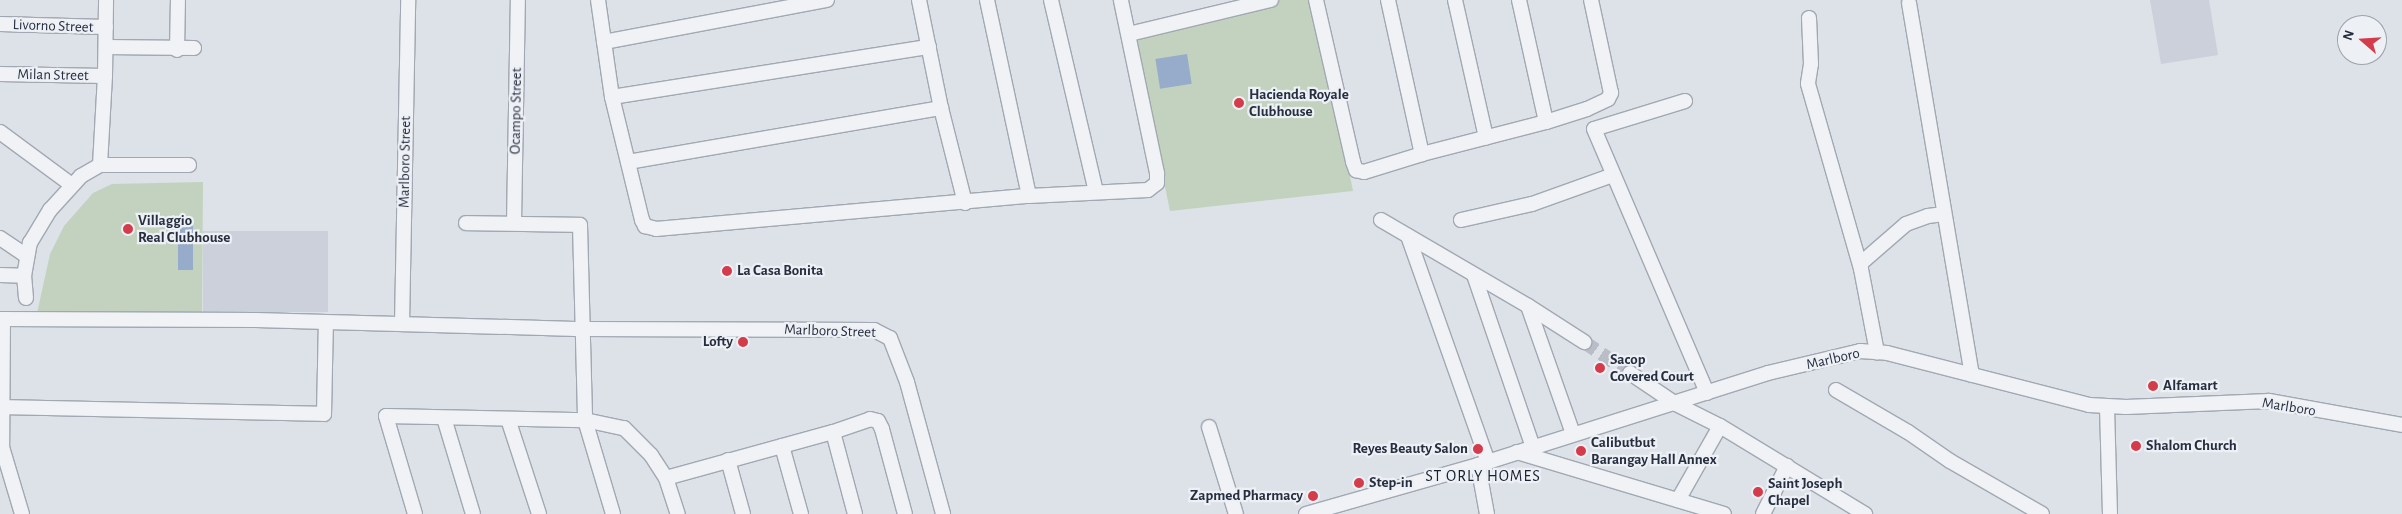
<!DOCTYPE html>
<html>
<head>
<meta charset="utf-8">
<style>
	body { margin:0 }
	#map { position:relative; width:2402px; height:514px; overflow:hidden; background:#dde1e8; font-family:"Alegreya Sans",sans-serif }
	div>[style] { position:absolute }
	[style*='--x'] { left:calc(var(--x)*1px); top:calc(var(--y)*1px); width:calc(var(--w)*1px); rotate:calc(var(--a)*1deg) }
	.built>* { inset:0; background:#cbd0da; transform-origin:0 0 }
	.green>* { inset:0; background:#c2d2be }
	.water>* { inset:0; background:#96acca; transform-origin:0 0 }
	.minor-tunnel>* { height:14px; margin-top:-7px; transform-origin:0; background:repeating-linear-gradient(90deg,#b8bdc6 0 14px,transparent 0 21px) }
	.roads { filter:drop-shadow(1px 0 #a2a8b2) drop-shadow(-1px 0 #a2a8b2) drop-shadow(0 1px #a2a8b2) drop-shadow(0 -1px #a2a8b2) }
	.minor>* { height:14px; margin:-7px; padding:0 7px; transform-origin:7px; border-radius:7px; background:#f0f2f6 }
	.dots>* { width:14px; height:14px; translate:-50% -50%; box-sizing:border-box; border:2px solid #edf0f5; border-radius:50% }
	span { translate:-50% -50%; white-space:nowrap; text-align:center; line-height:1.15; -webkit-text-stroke:4.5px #edf0f5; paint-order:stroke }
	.street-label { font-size:15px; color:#262e3f }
	.poi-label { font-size:15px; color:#262e3f; font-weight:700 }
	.left { translate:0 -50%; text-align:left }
	.right { translate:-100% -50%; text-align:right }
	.neighbourhood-label { font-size:16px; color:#191f2f; letter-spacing:1px }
	.north { position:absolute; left:2337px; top:15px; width:50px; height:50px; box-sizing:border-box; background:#edf0f5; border:1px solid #9da2ac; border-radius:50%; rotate:289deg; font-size:14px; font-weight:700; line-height:20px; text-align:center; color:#262e3f }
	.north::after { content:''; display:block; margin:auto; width:18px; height:22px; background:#d33c4a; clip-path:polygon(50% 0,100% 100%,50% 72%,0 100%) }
</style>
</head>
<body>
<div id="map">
	<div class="built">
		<i style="clip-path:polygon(2150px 0,2209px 0,2218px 55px,2161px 64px)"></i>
		<i style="left:328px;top:231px;width:81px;height:125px;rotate:90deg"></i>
	</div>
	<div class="green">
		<i style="clip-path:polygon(1266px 0,1314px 0,1353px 191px,1170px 211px,1133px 30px)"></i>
		<i style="clip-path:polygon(203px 182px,202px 315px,36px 318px,50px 254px,64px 226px,93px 193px,112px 184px)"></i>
	</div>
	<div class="water">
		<i style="left:1187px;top:54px;width:30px;height:32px;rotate:81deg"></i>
		<i style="left:178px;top:226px;width:15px;height:44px"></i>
	</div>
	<div class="minor-tunnel">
		<i style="--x:1584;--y:342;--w:55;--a:34"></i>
	</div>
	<div class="roads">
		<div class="minor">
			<i style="--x:598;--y:0;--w:98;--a:81.8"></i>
			<i style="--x:612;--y:97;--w:127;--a:76.3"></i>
			<i style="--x:642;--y:220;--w:7;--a:63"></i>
			<i style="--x:645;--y:226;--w:11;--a:15"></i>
			<i style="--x:656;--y:229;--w:374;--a:-5.1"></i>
			<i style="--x:1029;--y:196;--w:119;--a:-2.9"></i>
			<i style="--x:1148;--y:190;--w:11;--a:-38"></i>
			<i style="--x:1157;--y:183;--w:10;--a:-90"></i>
			<i style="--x:1157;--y:173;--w:177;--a:-101.8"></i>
			<i style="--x:919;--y:0;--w:110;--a:78.5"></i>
			<i style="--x:941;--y:108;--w:98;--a:75.8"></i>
			<i style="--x:987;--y:0;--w:200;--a:77.9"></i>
			<i style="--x:1051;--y:0;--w:197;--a:76.8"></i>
			<i style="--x:1316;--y:0;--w:166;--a:77.1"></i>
			<i style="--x:1353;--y:162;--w:9;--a:69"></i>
			<i style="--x:1356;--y:170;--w:8;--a:14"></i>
			<i style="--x:1364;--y:172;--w:61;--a:-17.2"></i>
			<i style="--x:1422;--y:154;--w:128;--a:-14.5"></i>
			<i style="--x:1546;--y:122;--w:43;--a:-17.6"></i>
			<i style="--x:1587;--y:109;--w:23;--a:-25"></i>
			<i style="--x:1608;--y:99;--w:7;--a:-63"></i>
			<i style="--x:1611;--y:93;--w:95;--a:-102.1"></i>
			<i style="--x:1388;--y:0;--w:158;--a:77.6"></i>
			<i style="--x:1455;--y:0;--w:141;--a:77.3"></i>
			<i style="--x:1519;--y:0;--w:125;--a:77.5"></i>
			<i style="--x:1909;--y:3;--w:377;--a:80.4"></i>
			<i style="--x:1809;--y:18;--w:46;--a:87.5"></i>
			<i style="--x:1811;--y:64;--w:20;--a:99"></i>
			<i style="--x:1808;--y:84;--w:192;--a:74"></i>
			<i style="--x:1861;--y:269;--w:85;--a:79.1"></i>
			<i style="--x:0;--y:24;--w:106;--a:1.6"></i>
			<i style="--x:1129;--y:34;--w:146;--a:-13.5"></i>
			<i style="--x:604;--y:42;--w:227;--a:-10.7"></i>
			<i style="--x:106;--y:47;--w:88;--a:0.7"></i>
			<i style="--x:177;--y:50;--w:50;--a:-88.9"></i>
			<i style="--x:0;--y:74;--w:105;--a:1.1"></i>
			<i style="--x:612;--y:97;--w:321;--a:-9"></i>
			<i style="--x:1685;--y:101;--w:95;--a:162.9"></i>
			<i style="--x:1594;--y:129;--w:287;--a:66.8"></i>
			<i style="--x:0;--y:132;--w:89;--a:36.4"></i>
			<i style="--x:628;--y:162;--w:318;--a:-9.8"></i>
			<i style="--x:100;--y:165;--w:89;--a:-86.8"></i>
			<i style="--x:105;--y:76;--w:76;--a:-89.2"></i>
			<i style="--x:1381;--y:220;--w:170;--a:30.3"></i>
			<i style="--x:1528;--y:306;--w:67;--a:32.7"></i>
			<i style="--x:1461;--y:220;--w:73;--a:-12.7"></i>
			<i style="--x:1532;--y:204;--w:86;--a:-19.7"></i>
			<i style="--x:466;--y:223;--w:114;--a:1"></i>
			<i style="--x:580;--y:225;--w:195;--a:88.5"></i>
			<i style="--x:585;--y:420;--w:98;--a:73.4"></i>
			<i style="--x:514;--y:223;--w:223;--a:-89"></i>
			<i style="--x:1408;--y:236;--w:240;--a:70.5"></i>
			<i style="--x:0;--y:238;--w:32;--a:34"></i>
			<i style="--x:1860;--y:264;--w:61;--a:-41"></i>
			<i style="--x:1906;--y:224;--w:23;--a:-20"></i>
			<i style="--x:1928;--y:216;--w:16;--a:-7"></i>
			<i style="--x:0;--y:275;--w:24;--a:2"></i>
			<i style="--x:1474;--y:275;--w:182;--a:71.1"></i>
			<i style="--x:26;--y:298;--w:22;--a:-95"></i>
			<i style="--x:24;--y:276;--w:34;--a:-80"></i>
			<i style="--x:30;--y:243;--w:39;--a:-59"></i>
			<i style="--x:50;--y:210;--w:46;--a:-47.6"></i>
			<i style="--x:81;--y:176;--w:22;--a:-30"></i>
			<i style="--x:100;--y:165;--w:89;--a:0"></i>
			<i style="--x:1528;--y:306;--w:136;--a:70.6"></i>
			<i style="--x:0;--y:319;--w:256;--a:0.2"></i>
			<i style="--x:256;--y:320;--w:328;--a:1.6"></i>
			<i style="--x:584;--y:329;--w:290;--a:0.2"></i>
			<i style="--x:874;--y:330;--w:18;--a:27"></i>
			<i style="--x:890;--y:338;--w:47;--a:68.9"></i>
			<i style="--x:907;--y:382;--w:137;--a:74.7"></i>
			<i style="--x:3;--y:319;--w:128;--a:90.4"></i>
			<i style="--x:2;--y:447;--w:70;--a:73.4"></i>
			<i style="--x:402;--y:324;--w:324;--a:-88.9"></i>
			<i style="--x:1630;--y:373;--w:55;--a:34"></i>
			<i style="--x:1676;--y:404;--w:49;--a:26.6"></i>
			<i style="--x:1720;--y:426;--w:170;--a:31.3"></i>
			<i style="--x:1836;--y:390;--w:83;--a:30.3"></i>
			<i style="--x:1908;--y:432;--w:51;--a:34.6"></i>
			<i style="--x:1950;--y:461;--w:106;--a:29.9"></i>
			<i style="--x:0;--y:407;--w:324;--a:1.2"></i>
			<i style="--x:324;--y:414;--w:92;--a:-88.8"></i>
			<i style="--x:2107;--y:407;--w:107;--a:88.4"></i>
			<i style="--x:444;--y:418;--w:100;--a:73.2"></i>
			<i style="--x:508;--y:419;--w:100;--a:71.9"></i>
			<i style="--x:1209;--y:427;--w:91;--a:72.8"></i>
			<i style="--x:833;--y:432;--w:85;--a:75"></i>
			<i style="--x:782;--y:446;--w:71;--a:74.4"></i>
			<i style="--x:1517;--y:452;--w:216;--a:16.7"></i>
			<i style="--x:728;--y:460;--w:56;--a:74.5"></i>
			<i style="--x:1478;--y:465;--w:50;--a:79.6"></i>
			<i style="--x:666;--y:478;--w:173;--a:-15.4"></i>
			<i style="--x:833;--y:432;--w:39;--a:-19"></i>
			<i style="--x:870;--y:419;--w:8;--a:14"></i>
			<i style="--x:878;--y:421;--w:9;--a:63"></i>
			<i style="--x:882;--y:429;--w:88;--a:74.9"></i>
			<i style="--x:1678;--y:500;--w:85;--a:-60.4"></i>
			<i style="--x:415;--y:514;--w:102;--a:-106.5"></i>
			<i style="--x:386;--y:416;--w:199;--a:1.2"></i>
			<i style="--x:585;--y:420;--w:40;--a:12"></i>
			<i style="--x:624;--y:428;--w:38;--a:45"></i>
			<i style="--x:651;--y:455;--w:27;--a:57"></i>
			<i style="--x:666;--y:478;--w:38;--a:72"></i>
			<i style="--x:1306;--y:514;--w:179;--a:-15.9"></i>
			<i style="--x:1478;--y:465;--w:304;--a:-17.6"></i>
			<i style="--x:1768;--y:373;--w:95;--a:-13.4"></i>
			<i style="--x:1860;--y:351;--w:27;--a:4"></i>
			<i style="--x:1887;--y:353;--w:209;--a:14.4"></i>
			<i style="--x:2089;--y:405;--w:37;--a:3"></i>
			<i style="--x:2126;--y:407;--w:143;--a:-2.4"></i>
			<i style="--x:2269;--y:401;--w:135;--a:10.2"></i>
			<i style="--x:1763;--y:514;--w:54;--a:-63.4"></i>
		</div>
	</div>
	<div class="dots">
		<i style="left:1239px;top:103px;background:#d33c4a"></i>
		<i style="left:128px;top:229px;background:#d33c4a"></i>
		<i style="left:727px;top:271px;background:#d33c4a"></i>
		<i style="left:743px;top:342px;background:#d33c4a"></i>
		<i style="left:1600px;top:368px;background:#d33c4a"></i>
		<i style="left:2153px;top:386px;background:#d33c4a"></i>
		<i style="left:2136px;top:446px;background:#d33c4a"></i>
		<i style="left:1478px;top:449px;background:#d33c4a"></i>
		<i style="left:1581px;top:451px;background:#d33c4a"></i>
		<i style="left:1359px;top:483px;background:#d33c4a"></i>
		<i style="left:1758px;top:492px;background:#d33c4a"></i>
		<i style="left:1313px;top:496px;background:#d33c4a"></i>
	</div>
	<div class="street-label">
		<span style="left:53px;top:26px;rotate:2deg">Livorno Street</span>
		<span style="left:53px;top:75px;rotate:1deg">Milan Street</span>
		<span style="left:516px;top:111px;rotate:-89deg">Ocampo Street</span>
		<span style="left:405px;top:162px;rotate:-89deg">Marlboro Street</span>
		<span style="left:830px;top:331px;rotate:2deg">Marlboro Street</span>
		<span style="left:1833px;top:359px;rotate:-13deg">Marlboro</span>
		<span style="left:2289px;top:407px;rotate:9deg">Marlboro</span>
	</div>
	<div class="poi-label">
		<span class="left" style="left:1249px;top:103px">Hacienda Royale<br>Clubhouse</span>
		<span class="left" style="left:138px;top:229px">Villaggio<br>Real Clubhouse</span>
		<span class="left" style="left:737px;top:271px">La Casa Bonita</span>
		<span class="right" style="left:733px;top:342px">Lofty</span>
		<span class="left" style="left:1610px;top:368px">Sacop<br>Covered Court</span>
		<span class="left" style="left:2163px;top:386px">Alfamart</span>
		<span class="left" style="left:1591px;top:451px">Calibutbut<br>Barangay Hall Annex</span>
		<span class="left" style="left:2146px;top:446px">Shalom Church</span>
		<span class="right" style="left:1468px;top:449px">Reyes Beauty Salon</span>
		<span class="left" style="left:1369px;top:483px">Step-in</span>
		<span class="left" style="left:1768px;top:492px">Saint Joseph<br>Chapel</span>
		<span class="right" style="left:1303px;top:496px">Zapmed Pharmacy</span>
	</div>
	<div class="neighbourhood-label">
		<span style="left:1483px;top:476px">ST ORLY HOMES</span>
	</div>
	<div class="north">N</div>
</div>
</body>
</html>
